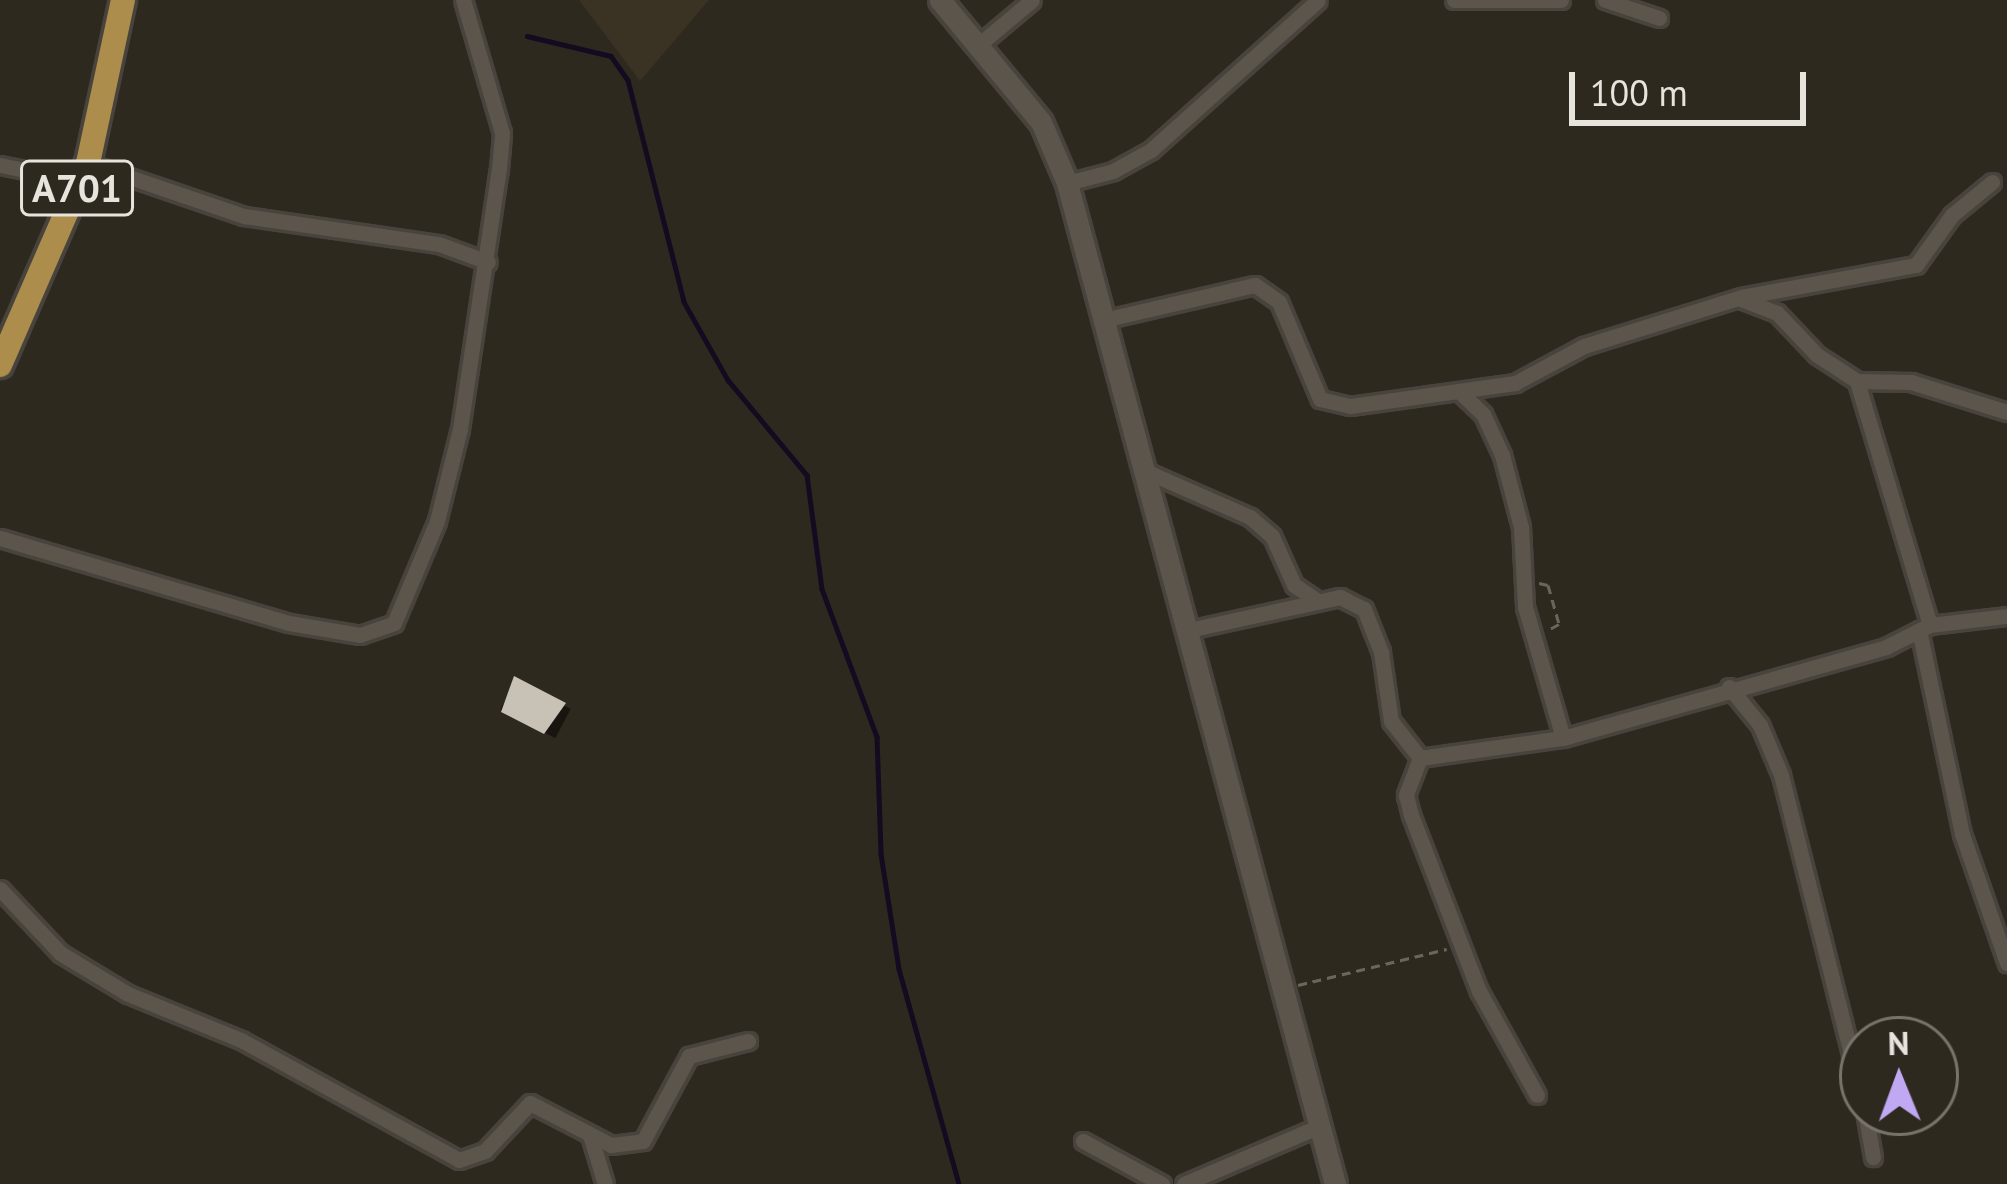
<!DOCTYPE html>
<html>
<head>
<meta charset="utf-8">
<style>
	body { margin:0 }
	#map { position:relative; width:2007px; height:1184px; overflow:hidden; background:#2e291f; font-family:"PT Sans",sans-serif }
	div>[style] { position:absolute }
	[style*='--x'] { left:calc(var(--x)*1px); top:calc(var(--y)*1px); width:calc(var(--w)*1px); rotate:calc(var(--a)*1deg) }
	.built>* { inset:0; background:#3a3223 }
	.shadow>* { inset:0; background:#0007; transform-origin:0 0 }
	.stream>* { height:4.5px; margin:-2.25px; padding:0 2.25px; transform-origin:2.25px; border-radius:2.25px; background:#140b21 }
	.building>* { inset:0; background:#c8c1b5 }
	.path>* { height:3px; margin-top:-1.5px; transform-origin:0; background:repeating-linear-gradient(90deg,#6a665d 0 9px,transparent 0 15px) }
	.roads { filter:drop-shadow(3px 0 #48433c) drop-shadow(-3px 0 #48433c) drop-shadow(0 3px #48433c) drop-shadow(0 -3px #48433c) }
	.minor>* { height:15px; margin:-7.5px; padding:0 7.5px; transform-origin:7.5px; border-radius:7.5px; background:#5b554b }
	.tertiary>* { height:21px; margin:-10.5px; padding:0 10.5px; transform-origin:10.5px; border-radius:10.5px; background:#5b554b }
	.primary>* { height:24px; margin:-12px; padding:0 12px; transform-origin:12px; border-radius:12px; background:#ad8d4c }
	span { translate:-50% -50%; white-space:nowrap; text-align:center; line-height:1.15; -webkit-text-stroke:12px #2e291f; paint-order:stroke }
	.shield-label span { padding:3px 9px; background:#2e291f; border:3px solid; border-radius:9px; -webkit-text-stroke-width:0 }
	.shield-label { font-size:39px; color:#e7e3dd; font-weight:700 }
	.north { position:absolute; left:1839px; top:1016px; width:120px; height:120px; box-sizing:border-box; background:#2e291f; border:3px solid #78736b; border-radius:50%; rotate:359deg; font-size:33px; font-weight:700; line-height:48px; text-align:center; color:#e7e3dd }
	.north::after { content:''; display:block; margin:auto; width:42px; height:54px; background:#c1a8f3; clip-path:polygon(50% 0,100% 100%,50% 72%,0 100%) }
	.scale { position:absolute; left:1569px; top:72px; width:237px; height:54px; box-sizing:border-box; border:6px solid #e7e3dd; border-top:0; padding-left:15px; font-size:36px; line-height:42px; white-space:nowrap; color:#e7e3dd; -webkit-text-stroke:9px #2e291f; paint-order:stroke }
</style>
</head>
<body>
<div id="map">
	<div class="built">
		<i style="clip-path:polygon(579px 0,709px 0,640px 81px)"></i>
	</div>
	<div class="shadow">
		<i style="left:516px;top:680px;width:62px;height:33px;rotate:28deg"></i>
	</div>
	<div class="stream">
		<i style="--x:527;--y:36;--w:86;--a:13.4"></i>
		<i style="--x:611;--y:56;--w:29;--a:55"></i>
		<i style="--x:628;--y:80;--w:229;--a:75.8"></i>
		<i style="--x:684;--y:302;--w:90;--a:60.6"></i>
		<i style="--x:728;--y:380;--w:124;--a:50.3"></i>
		<i style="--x:807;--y:475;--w:115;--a:82.5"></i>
		<i style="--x:822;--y:589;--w:158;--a:69.6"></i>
		<i style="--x:877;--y:737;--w:117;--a:88"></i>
		<i style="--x:881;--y:854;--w:116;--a:81.1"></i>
		<i style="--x:899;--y:969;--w:223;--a:74.4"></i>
	</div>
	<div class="building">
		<i style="clip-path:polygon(514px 676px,566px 703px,544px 734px,501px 712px)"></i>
	</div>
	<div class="path">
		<i style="--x:1539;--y:583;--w:9;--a:13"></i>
		<i style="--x:1548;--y:585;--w:41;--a:74.2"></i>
		<i style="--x:1559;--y:624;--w:13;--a:151"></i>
		<i style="--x:1298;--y:985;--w:153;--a:-13.6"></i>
	</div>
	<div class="roads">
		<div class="minor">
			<i style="--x:1454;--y:0;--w:107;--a:0"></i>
			<i style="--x:1605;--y:0;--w:57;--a:18.4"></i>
			<i style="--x:982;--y:42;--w:65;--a:-40"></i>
			<i style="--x:88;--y:163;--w:165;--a:18.8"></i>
			<i style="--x:244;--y:216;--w:197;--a:8.2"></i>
			<i style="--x:439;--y:244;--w:52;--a:20.2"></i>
			<i style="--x:0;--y:165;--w:82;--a:11.3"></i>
			<i style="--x:1067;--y:183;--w:48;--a:-14.6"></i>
			<i style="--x:1113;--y:171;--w:43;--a:-28.9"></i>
			<i style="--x:1151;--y:150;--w:224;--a:-41.9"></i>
			<i style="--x:1741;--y:297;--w:178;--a:-10.4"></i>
			<i style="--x:1916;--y:265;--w:62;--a:-54.2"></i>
			<i style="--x:1952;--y:215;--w:52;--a:-39.5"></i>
			<i style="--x:1103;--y:320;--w:156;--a:-13"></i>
			<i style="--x:1255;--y:285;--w:29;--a:35"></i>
			<i style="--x:1279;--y:302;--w:105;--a:67.1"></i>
			<i style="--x:1320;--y:399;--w:31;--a:13"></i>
			<i style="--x:1350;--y:406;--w:167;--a:-7.9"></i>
			<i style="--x:1515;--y:383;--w:78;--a:-28.2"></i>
			<i style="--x:1584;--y:346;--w:161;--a:-17.3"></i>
			<i style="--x:1738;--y:298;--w:42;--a:21"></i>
			<i style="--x:1777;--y:313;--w:58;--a:46.4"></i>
			<i style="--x:1817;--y:355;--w:48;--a:33"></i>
			<i style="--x:1857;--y:381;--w:54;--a:1.1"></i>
			<i style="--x:1911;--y:382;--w:101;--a:17.4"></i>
			<i style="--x:1460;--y:392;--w:32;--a:44"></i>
			<i style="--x:1483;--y:414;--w:45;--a:65.1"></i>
			<i style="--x:1502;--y:455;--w:74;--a:75.2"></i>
			<i style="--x:1521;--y:527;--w:80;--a:87.1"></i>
			<i style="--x:1525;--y:607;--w:136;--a:73.8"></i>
			<i style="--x:1143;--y:470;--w:117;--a:23.7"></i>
			<i style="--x:1250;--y:517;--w:29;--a:41"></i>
			<i style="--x:1272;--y:536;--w:54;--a:65.8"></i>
			<i style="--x:1294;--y:585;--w:29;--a:34"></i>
			<i style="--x:0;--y:538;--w:301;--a:16.4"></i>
			<i style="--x:289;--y:623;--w:72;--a:9.6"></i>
			<i style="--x:360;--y:635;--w:36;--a:-19"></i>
			<i style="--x:394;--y:623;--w:111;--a:-67.1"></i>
			<i style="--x:437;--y:521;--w:95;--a:-76"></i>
			<i style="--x:460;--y:429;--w:263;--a:-81.5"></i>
			<i style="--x:499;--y:169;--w:36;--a:-85"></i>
			<i style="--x:502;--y:133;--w:139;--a:-106.3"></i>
			<i style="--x:1930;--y:625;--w:78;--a:-6.7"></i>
			<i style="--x:1919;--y:630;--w:208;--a:78.1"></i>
			<i style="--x:1962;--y:834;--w:137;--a:70.8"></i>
			<i style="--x:1184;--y:631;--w:160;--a:-12.3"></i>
			<i style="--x:1340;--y:597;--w:27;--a:27"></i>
			<i style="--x:1364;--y:609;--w:46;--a:68.4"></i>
			<i style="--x:1381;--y:652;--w:70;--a:81.8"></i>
			<i style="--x:1391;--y:721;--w:47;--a:51.9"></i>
			<i style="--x:1420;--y:758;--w:40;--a:111"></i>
			<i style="--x:1406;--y:795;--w:21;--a:76"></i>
			<i style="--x:1411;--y:815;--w:189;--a:68.9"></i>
			<i style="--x:1479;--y:991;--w:119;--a:60.9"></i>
			<i style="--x:1729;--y:687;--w:49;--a:50.8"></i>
			<i style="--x:1760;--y:725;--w:54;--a:67.2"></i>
			<i style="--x:1781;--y:775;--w:336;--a:75.9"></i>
			<i style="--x:1420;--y:758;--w:144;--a:-8"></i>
			<i style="--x:1563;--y:738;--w:336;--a:-15.7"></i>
			<i style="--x:1886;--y:647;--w:49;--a:-26.6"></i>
			<i style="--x:1930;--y:625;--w:255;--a:-106.7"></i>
			<i style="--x:0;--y:889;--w:88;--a:46.8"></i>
			<i style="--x:60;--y:953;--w:79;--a:31.1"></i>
			<i style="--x:128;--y:994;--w:122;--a:22.2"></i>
			<i style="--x:241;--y:1040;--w:249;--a:28.8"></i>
			<i style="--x:459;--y:1160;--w:28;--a:-19"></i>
			<i style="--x:485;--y:1151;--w:66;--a:-46.8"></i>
			<i style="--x:530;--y:1103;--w:91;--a:27.4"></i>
			<i style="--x:611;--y:1145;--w:32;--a:-7"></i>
			<i style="--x:643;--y:1141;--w:97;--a:-61.6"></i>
			<i style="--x:689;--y:1056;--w:61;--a:-14.3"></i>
			<i style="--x:1865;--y:1112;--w:46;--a:79.9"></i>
			<i style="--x:590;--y:1135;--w:51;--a:73"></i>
			<i style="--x:1083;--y:1141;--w:90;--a:28.6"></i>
			<i style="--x:1184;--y:1184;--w:148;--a:-23.1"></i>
		</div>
		<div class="tertiary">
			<i style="--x:940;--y:0;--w:158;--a:50.4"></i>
			<i style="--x:1041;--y:122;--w:66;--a:66.9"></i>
			<i style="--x:1067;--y:183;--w:1036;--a:75.01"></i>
		</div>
		<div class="primary">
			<i style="--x:0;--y:365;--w:220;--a:-66.5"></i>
			<i style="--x:88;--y:163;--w:167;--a:-77.9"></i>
		</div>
	</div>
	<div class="shield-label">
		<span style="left:77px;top:188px">A701</span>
	</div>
	<div class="north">N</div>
	<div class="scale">100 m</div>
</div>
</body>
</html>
